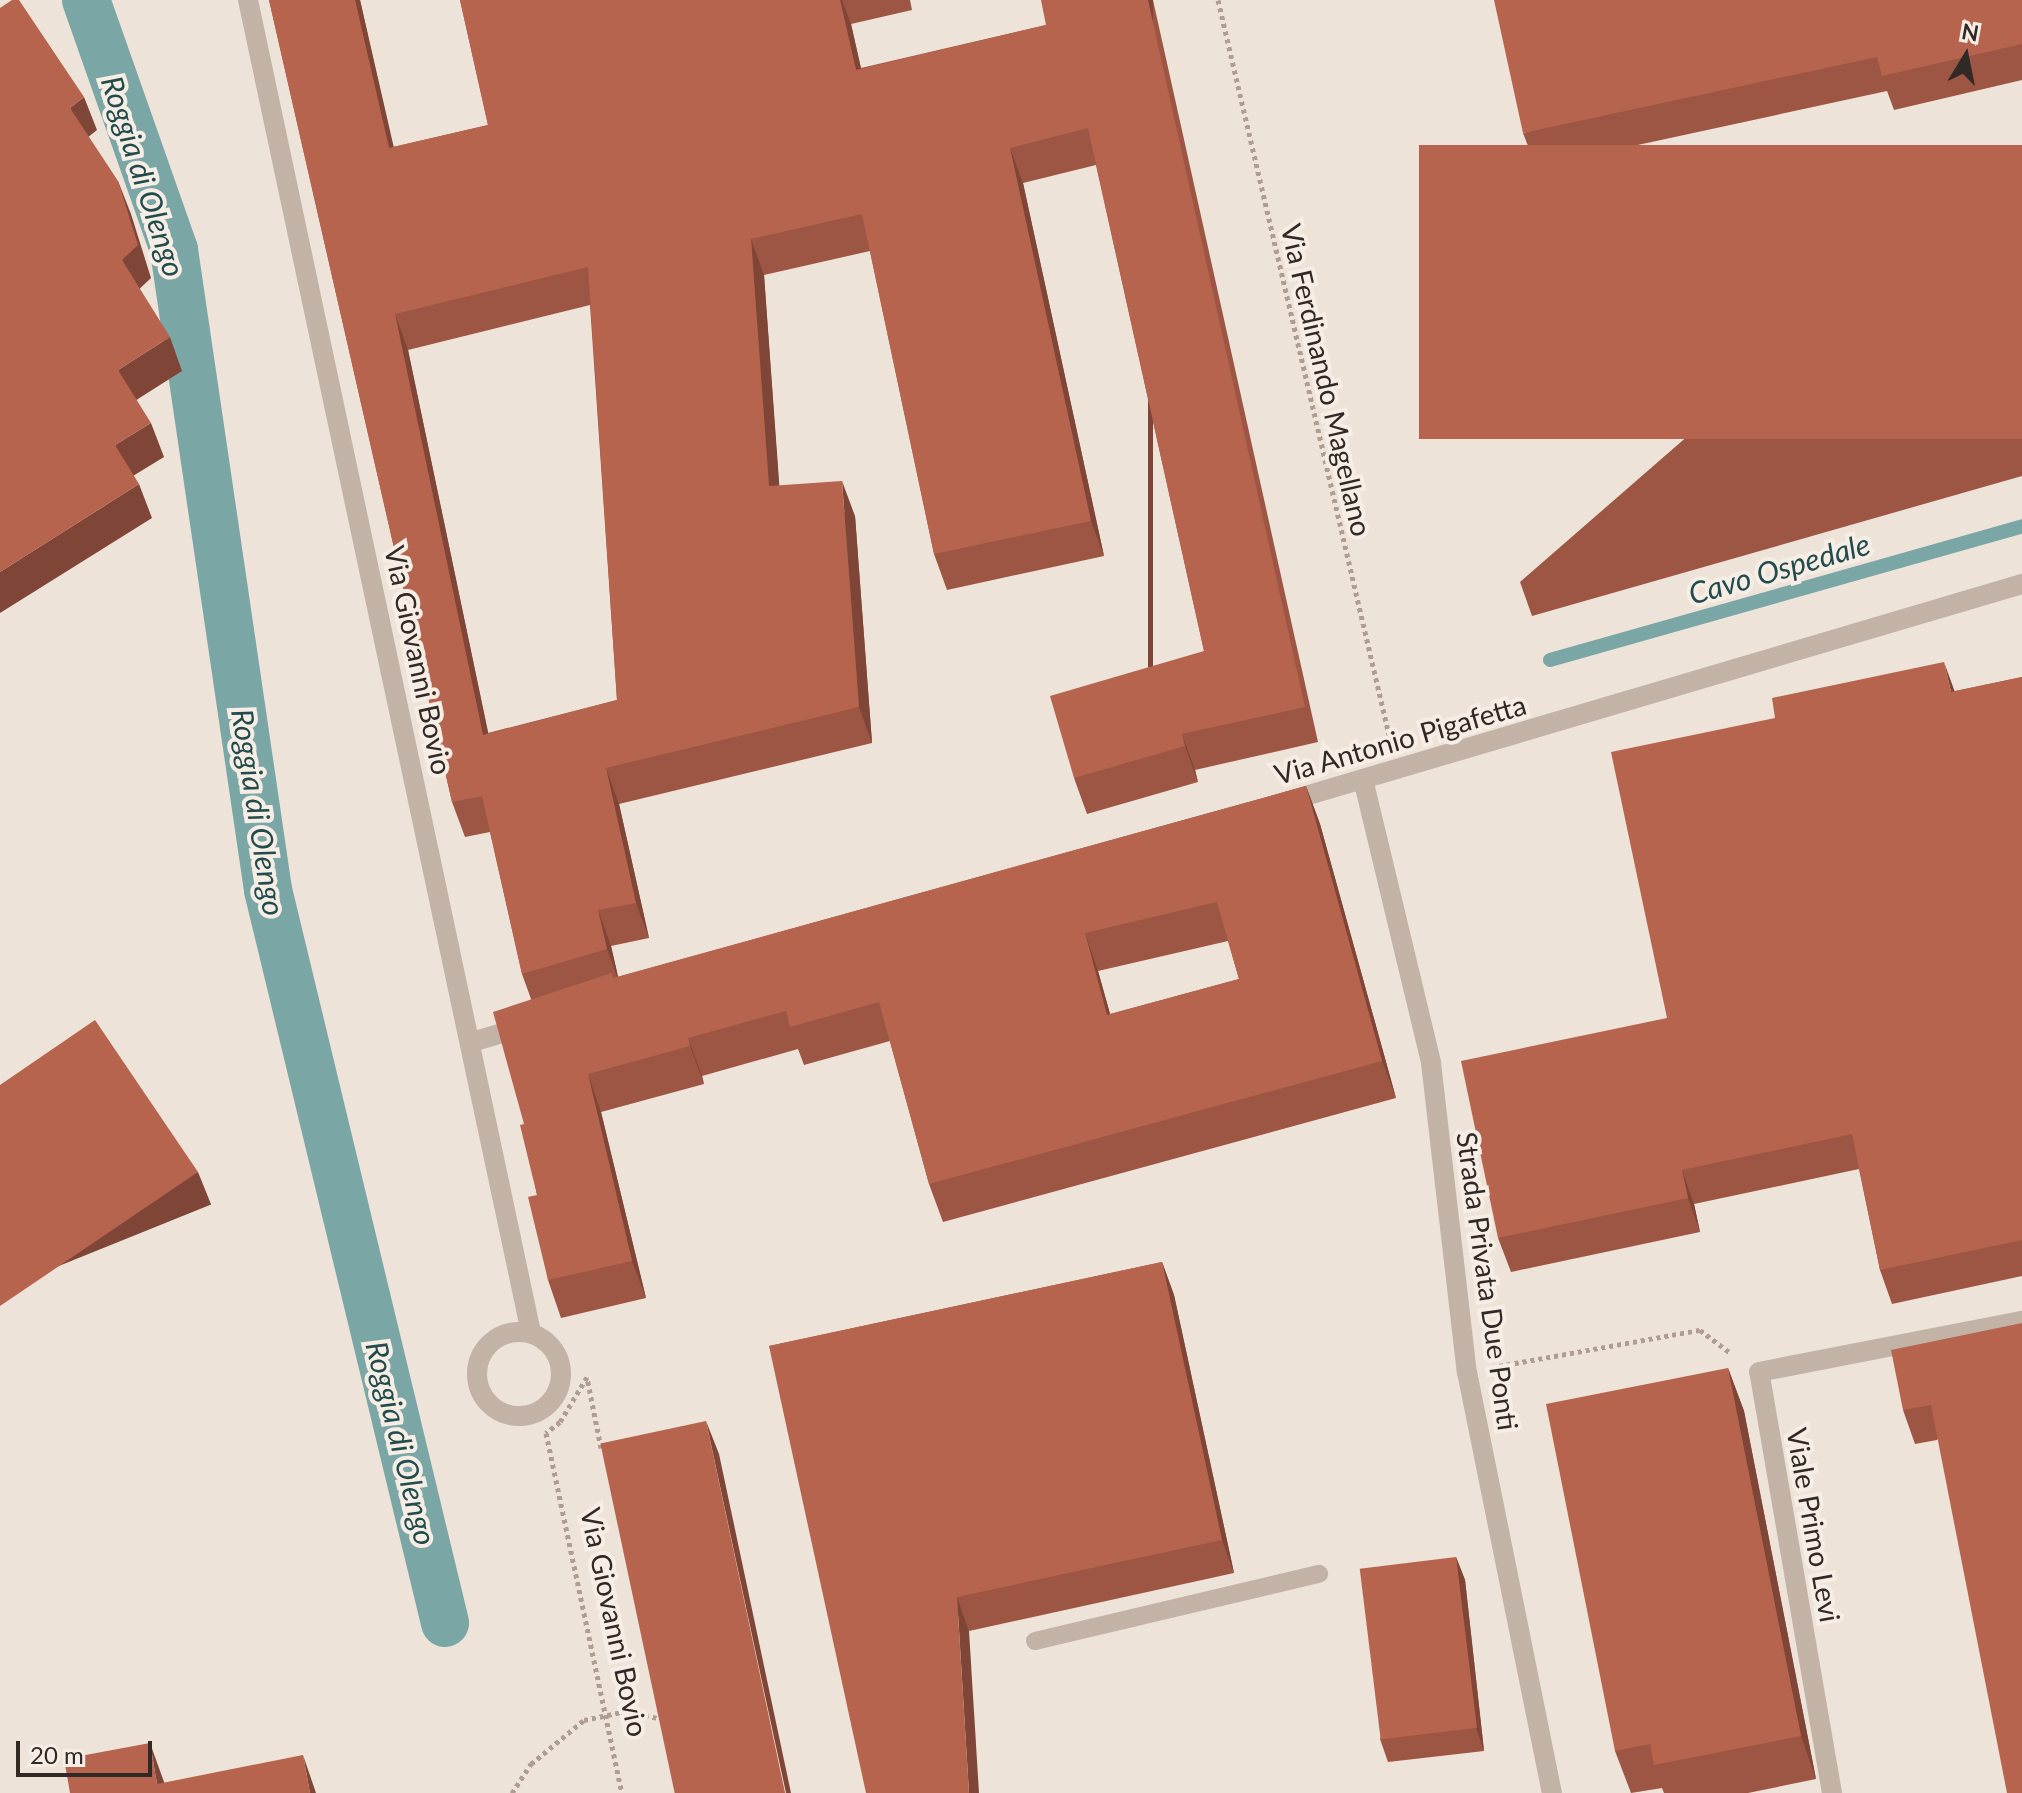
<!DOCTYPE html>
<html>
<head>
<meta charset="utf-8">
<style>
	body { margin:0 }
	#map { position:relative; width:2022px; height:1793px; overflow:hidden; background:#ede3d9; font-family:Lato,sans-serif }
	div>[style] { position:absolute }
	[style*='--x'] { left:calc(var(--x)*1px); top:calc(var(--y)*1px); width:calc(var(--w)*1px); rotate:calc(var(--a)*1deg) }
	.stream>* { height:14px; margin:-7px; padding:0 7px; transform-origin:7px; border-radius:7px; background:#7ba6a6 }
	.canal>* { height:48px; margin:-24px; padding:0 24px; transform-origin:24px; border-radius:24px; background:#7ba6a6 }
	.path>* { height:5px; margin-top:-2.5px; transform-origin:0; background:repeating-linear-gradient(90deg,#af9d91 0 4px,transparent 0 8px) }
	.service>* { height:18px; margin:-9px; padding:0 9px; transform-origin:9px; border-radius:9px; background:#c3b3a7 }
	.minor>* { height:20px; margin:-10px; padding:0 10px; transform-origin:10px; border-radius:10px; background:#c3b3a7 }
	.minor>.ring { margin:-10px; padding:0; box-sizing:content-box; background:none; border:20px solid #c3b3a7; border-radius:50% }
	.wall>* { inset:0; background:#9d5643 }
	.shaded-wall>* { inset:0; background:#7f4637; transform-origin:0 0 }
	.building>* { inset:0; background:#b6644e; transform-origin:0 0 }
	span { translate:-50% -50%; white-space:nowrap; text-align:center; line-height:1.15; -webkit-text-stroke:8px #f6ede4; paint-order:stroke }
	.street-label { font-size:28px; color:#312926 }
	.water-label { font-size:30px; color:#214b4d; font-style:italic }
	.north { position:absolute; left:1926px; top:16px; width:80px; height:80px; -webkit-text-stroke:6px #f6ede4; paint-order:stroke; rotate:10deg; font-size:22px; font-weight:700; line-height:32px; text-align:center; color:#312926 }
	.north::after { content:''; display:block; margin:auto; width:28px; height:36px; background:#312926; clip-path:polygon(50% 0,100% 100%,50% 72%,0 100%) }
	.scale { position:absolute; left:16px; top:1741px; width:136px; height:36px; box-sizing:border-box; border:4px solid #312926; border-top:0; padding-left:10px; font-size:24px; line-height:28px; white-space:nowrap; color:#312926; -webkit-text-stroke:6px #f6ede4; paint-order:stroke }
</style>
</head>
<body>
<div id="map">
	<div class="stream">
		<i style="--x:1550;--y:660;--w:491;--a:-15.8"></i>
	</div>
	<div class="canal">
		<i style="--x:86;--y:0;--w:265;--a:70.6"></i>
		<i style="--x:174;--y:250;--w:647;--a:81.64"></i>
		<i style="--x:268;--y:890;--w:754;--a:76.42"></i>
	</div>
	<div class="path">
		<i style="--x:1218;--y:0;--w:759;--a:76.9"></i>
		<i style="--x:1499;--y:1366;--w:204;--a:-10.2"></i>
		<i style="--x:1700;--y:1330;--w:39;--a:37"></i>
		<i style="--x:601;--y:1448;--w:72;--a:-101.2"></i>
		<i style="--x:587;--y:1377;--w:52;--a:121"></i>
		<i style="--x:560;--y:1422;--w:18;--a:142"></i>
		<i style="--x:546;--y:1433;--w:368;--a:78.1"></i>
		<i style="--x:512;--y:1793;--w:35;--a:-57"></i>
		<i style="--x:531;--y:1764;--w:69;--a:-39.7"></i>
		<i style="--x:584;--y:1720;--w:38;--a:-12"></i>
		<i style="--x:621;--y:1712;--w:36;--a:9"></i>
	</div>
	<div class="service">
		<i style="--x:1035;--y:1641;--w:292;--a:-13.3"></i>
	</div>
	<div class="minor">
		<i style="--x:248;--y:0;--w:1363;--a:78.01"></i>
		<i style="--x:1363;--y:779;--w:292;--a:76.5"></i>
		<i style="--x:1431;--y:1063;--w:311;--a:83.4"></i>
		<i style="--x:1467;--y:1372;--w:429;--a:78.6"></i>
		<i style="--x:1285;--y:802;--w:769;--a:-16.48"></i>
		<i style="--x:472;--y:1042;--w:56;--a:-16.5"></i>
		<i class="ring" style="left:477px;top:1332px;width:64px;height:64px"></i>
		<i style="--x:1832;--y:1793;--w:427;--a:-99.8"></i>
		<i style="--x:1759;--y:1372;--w:268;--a:-11"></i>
	</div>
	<div class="wall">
		<i style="clip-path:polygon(evenodd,269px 0,360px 0,393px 147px,488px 125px,460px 0,910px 0,912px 10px,851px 24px,861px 68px,1153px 0,1318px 742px,1195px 770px,1198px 782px,1087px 814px,1074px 778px,1204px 651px,1096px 165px,1023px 183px,1104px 556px,947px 590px,934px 554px,870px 251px,764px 275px,779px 486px,855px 516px,872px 743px,619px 804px,649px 938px,611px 946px,618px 977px,1306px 786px,1320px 824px,1396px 1098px,943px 1222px,929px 1184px,890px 1041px,804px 1065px,798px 1049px,702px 1076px,704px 1084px,601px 1112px,646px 1298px,561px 1318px,548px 1280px,537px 1195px,524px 1124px,531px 999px,522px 974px,490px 832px,465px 837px,452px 802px,269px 0,590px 305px,617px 700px,488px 733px,408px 350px,590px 305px,269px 0,1228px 941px,1239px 979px,1110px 1014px,1098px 971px,1228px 941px)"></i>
		<i style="clip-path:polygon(2022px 0,2022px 80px,1894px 110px,1887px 91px,1536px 167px,1523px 133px)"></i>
		<i style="clip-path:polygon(2022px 145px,2022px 476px,1532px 616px,1520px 582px)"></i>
		<i style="clip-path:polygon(2022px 677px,2022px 1276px,1892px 1304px,1880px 1270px,1859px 1169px,1694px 1204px,1700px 1232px,1511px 1272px,1498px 1238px,1667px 1018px,1955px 691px)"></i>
		<i style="clip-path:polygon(1162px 1262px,1174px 1295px,1234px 1573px,969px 1631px,769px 1346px)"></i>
		<i style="clip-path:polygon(2022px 1323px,1937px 1440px,1915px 1444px,1903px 1410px)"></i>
		<i style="clip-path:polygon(1728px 1368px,1744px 1411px,1816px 1779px,1748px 1793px,1664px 1793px,1662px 1788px,1631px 1793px,1615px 1751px)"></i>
		<i style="clip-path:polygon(1456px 1557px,1465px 1580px,1484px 1751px,1388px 1762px,1380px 1739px)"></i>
	</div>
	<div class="shaded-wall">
		<i style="clip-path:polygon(355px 0,360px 0,402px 183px,389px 148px)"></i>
		<i style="clip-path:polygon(840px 0,842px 0,851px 24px,869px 105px,856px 70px)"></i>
		<i style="left:1148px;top:0;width:5px;height:724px"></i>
		<i style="clip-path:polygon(84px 97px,97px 130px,82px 142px,70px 108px)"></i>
		<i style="clip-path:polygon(1010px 148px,1023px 183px,1104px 556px,1091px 521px)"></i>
		<i style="clip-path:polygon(118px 181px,131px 214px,151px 278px,134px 294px,122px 260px)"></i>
		<i style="clip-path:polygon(751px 239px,764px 275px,782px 522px,769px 486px)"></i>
		<i style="clip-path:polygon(395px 314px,408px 350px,496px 770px,483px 735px)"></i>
		<i style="clip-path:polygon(170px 337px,182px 371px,130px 404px,118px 370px)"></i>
		<i style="clip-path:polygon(151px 423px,164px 457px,128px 479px,115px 445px)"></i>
		<i style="clip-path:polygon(842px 481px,855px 516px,872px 743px,859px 707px)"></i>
		<i style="clip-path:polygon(139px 484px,152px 518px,0 613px,0 572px)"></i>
		<i style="clip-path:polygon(1944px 662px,1956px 695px,1951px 692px)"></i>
		<i style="clip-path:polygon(1182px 734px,1195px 770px,1198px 782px,1185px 746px)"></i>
		<i style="clip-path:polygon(606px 768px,619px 804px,649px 938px,636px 903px)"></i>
		<i style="clip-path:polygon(1306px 786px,1320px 824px,1396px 1098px,1382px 1061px)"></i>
		<i style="clip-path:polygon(598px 910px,611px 946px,620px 985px,607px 949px)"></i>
		<i style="clip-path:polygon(1085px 933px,1098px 971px,1121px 1053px,1107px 1015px)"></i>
		<i style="clip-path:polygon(688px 1038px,702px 1076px,704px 1084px,690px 1046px)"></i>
		<i style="clip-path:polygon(588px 1074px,601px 1112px,646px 1298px,632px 1261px)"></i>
		<i style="clip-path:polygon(1682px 1170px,1694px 1204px,1700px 1232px,1688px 1198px)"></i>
		<i style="left:198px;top:1172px;width:35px;height:239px;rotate:68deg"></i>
		<i style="clip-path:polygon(1162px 1262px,1174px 1295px,1234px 1573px,1222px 1540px)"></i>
		<i style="clip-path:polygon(1728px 1368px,1744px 1411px,1816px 1779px,1801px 1736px)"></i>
		<i style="clip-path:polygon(706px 1421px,719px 1454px,791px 1793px,786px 1793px)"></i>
		<i style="clip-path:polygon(1456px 1557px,1465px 1580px,1484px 1751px,1476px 1728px)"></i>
		<i style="clip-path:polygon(957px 1597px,969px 1631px,979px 1793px,969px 1793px)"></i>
		<i style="clip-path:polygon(150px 1743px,168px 1793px,157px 1784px)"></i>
		<i style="clip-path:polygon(303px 1755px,316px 1793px,310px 1793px)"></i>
	</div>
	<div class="building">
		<i style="clip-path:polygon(12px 0,19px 0,84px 97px,70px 108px,118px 181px,138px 245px,122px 260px,170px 337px,118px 370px,151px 423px,115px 445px,139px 484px,0 572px,0 8px)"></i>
		<i style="clip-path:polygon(evenodd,269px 0,355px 0,389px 148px,488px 125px,460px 0,840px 0,856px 70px,1046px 25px,1041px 0,1148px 0,1305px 707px,1182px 734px,1185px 746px,1074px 778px,1050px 696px,1204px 651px,1088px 128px,1010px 148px,1091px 521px,934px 554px,862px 214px,751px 239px,769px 486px,842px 481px,859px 707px,606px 768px,636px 903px,598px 910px,607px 949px,522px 974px,482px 796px,452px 802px,269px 0,588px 267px,617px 700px,483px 735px,395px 314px,588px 267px)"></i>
		<i style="clip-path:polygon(1494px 0,2022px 0,2022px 44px,1882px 76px,1877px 57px,1523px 133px)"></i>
		<i style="left:2022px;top:145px;width:294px;height:603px;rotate:90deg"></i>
		<i style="clip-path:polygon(1944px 662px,1951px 692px,2022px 677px,2022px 1240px,1880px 1270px,1852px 1134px,1682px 1170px,1688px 1198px,1498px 1238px,1461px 1061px,1667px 1018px,1611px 752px,1775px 718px,1772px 698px)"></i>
		<i style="clip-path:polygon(evenodd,1306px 786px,1382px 1061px,929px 1184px,879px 1002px,790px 1027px,786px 1011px,688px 1038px,690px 1046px,588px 1074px,632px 1261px,548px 1280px,528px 1197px,537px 1195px,520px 1125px,524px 1124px,493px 1012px,612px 973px,613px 978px,1306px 786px,1217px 902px,1239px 979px,1107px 1015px,1085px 933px,1217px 902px)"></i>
		<i style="clip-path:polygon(95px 1020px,198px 1172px,0 1306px,0 1085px)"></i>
		<i style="clip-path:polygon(1162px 1262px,1222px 1540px,957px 1597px,969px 1793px,866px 1793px,769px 1346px)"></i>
		<i style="clip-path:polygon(2022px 1323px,2022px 1793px,2007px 1793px,1931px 1405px,1903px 1410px,1891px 1350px)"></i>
		<i style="clip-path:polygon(1728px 1368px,1801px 1736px,1654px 1765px,1650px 1744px,1615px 1751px,1546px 1404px)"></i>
		<i style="left:706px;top:1421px;width:381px;height:108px;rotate:78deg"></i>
		<i style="left:1456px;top:1557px;width:172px;height:97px;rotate:83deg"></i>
		<i style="clip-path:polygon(150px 1743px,157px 1784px,303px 1755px,310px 1793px,70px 1793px,64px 1759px)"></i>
	</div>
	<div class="street-label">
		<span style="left:1327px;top:380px;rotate:77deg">Via Ferdinando Magellano</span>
		<span style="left:419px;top:660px;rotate:78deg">Via Giovanni Bovio</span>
		<span style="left:1400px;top:739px;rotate:-16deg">Via Antonio Pigafetta</span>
		<span style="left:1488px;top:1281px;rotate:82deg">Strada Privata Due Ponti</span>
		<span style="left:1814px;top:1525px;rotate:80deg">Viale Primo Levi</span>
		<span style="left:615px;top:1622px;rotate:78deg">Via Giovanni Bovio</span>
	</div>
	<div class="water-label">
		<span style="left:144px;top:176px;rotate:72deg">Roggia di Olengo</span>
		<span style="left:1779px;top:568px;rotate:-16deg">Cavo Ospedale</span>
		<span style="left:259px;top:812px;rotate:81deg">Roggia di Olengo</span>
		<span style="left:402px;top:1443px;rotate:76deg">Roggia di Olengo</span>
	</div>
	<div class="north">N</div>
	<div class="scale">20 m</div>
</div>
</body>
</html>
